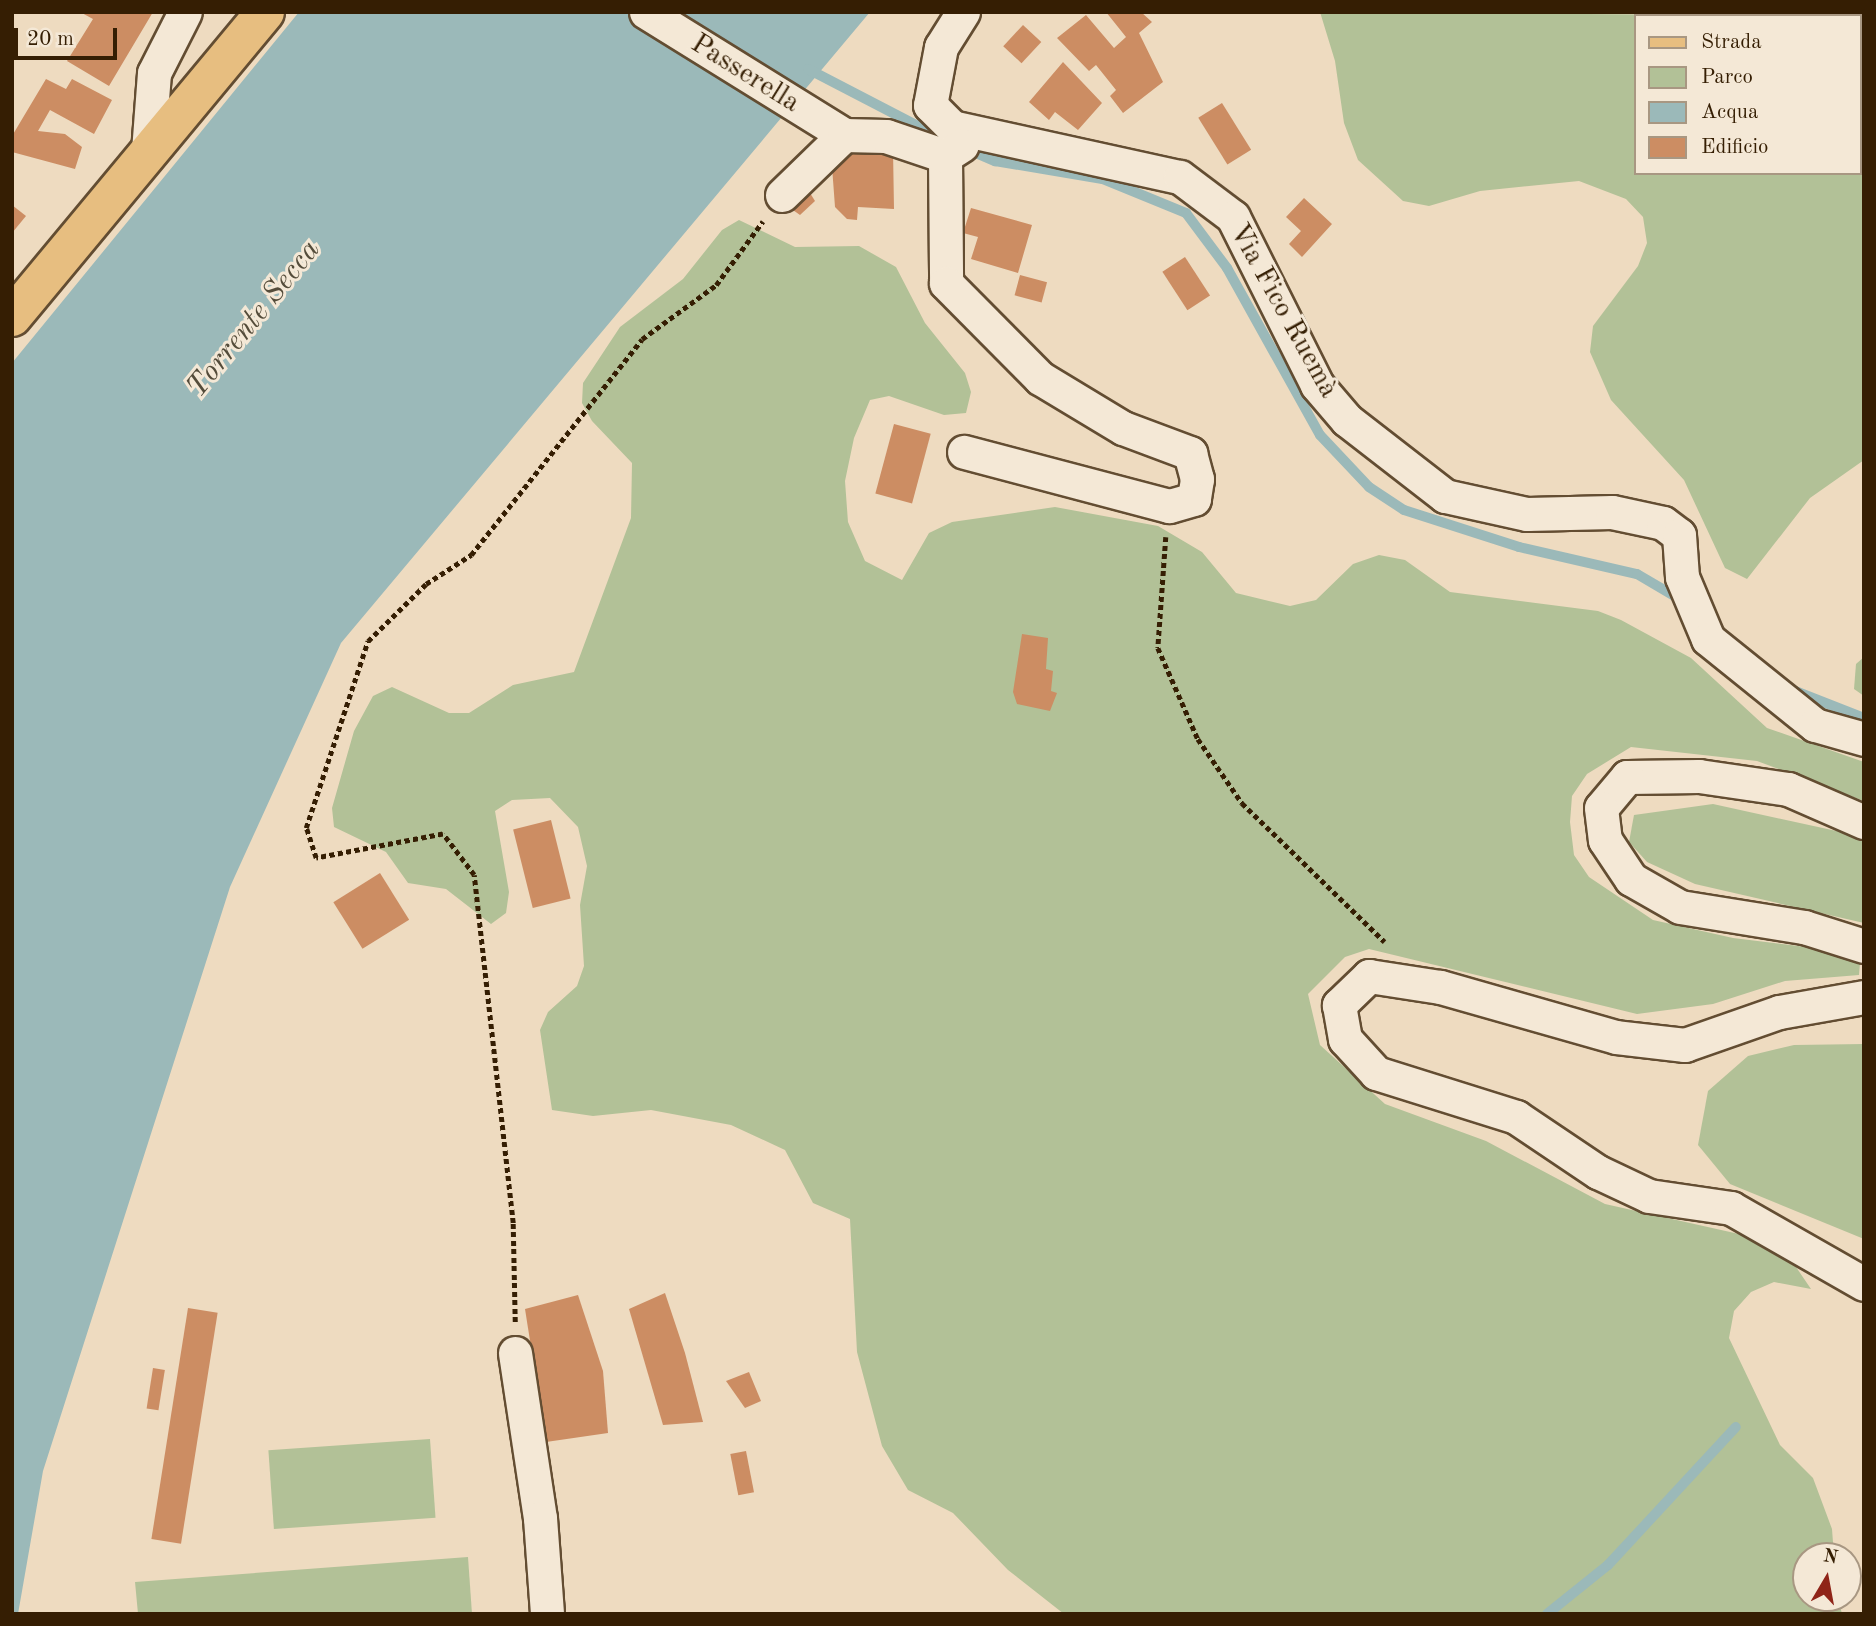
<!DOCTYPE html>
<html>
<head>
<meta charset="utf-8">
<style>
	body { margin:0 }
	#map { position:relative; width:1876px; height:1626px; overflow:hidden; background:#eedbc0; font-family:"Old Standard TT",serif }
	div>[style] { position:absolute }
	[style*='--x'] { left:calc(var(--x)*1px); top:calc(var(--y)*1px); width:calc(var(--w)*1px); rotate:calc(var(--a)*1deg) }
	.green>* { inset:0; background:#b2c197; transform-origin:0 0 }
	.water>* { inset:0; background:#9bb9b9 }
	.stream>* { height:10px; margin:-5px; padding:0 5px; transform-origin:5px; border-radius:5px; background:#9bb9b9 }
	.building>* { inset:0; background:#cc8d63; transform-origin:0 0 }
	.path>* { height:4.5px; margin-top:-2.25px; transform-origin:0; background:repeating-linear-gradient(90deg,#351e03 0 5px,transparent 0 8.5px) }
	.roads { filter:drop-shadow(2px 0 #634d32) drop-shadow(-2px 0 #634d32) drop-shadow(0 2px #634d32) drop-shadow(0 -2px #634d32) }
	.minor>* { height:33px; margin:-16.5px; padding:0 16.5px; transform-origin:16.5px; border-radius:16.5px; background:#f4e8d6 }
	.major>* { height:38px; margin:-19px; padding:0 19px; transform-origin:19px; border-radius:19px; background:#e7be80 }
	span { translate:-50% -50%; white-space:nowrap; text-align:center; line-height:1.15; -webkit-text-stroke:6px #f4e8d6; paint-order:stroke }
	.street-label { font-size:28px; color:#351e03 }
	.water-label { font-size:30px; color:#544c3a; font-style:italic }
	.frame { position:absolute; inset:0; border:14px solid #351e03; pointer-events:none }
	.legend { position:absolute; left:1634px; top:14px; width:228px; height:161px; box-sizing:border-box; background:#f4e8d6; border:2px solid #a89782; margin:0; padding:9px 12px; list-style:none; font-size:21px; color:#351e03 }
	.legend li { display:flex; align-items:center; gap:14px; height:35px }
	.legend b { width:35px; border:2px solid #a89782 }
	.north { position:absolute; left:1792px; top:1542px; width:70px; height:70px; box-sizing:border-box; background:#f4e8d6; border:2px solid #a89782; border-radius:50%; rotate:10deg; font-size:19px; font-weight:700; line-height:28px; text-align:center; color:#351e03 }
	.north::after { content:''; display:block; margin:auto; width:24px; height:32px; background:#8f2418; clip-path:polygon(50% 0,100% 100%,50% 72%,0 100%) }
	.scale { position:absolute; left:14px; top:28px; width:103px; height:32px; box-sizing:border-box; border:4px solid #351e03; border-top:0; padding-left:9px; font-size:21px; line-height:24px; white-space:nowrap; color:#351e03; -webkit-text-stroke:5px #f4e8d6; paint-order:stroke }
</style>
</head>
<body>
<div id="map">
	<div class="green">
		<i style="clip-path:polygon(1320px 12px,1843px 16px,1636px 16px,1636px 173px,1860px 173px,1864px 34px,1864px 460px,1810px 498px,1747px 579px,1725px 568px,1684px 480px,1611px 400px,1590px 352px,1593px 326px,1638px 266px,1647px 243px,1643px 217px,1626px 199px,1579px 181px,1480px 191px,1429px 206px,1403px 201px,1358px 160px,1344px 123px,1335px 61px)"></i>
		<i style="clip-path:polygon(739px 220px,795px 247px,859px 246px,896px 267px,925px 323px,965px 373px,971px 392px,966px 413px,944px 415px,889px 396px,870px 400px,854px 438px,845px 481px,848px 522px,865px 561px,902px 580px,929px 533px,952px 522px,1055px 507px,1158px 526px,1202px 552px,1236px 593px,1290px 606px,1316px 600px,1353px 564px,1379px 555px,1405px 560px,1450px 592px,1598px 611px,1621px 620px,1691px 658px,1767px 728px,1864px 762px,1864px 801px,1757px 761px,1631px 747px,1587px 774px,1572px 796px,1570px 822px,1574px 855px,1589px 877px,1653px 920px,1733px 938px,1839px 951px,1860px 963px,1859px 975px,1785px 981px,1713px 1004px,1637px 1014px,1369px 949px,1345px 957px,1308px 994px,1320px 1045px,1385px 1104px,1486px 1141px,1605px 1204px,1739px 1234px,1796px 1267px,1811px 1289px,1774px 1282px,1751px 1292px,1734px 1311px,1729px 1338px,1780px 1445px,1813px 1478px,1832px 1529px,1834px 1556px,1806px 1556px,1806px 1598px,1838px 1598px,1842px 1614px,1064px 1614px,1008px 1570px,953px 1513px,908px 1490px,882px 1446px,857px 1352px,850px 1219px,813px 1203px,785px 1150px,731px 1125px,651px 1110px,593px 1116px,552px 1110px,540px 1030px,548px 1012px,577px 986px,584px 966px,580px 905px,587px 866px,578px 827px,550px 798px,512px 800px,495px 811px,509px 892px,506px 913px,491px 924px,446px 889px,408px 883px,386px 852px,334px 827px,332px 808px,354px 731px,373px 696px,392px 687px,449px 713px,469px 713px,513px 685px,574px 672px,631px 518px,632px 463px,592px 421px,582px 403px,583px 383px,620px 327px,683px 279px,722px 230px)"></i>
		<i style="clip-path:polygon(1864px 657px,1864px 696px,1854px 689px,1856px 664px)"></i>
		<i style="clip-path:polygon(1713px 804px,1864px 837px,1864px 923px,1695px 884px,1647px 862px,1629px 842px,1634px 815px)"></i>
		<i style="clip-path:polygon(1864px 1044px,1864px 1239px,1730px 1184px,1698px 1145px,1708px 1091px,1748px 1056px,1794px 1045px)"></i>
		<i style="left:430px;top:1439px;width:79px;height:162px;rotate:86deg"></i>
		<i style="clip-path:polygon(468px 1557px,472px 1614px,138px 1614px,135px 1582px)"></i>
	</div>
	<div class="water">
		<i style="clip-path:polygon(299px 12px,870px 12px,341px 643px,230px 887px,43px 1471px,18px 1614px,12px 1614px,12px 363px)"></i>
	</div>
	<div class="stream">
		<i style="--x:808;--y:69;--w:152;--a:27.4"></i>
		<i style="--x:964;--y:148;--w:34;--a:23"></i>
		<i style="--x:995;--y:161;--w:109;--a:9.5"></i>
		<i style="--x:1103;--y:179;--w:90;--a:22.3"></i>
		<i style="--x:1186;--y:213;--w:69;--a:53.3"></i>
		<i style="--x:1227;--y:268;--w:191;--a:60.9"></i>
		<i style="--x:1320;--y:435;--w:71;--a:46.7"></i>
		<i style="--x:1369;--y:487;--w:42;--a:33.3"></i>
		<i style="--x:1404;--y:510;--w:121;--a:17.8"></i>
		<i style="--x:1519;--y:547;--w:121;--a:12.9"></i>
		<i style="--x:1637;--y:574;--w:53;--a:30.4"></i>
		<i style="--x:1795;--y:691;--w:74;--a:21.4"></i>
		<i style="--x:1547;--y:1614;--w:78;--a:-38.8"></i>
		<i style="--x:1608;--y:1565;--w:188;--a:-47.2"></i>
	</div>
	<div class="building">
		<i style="clip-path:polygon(80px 12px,153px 12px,109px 86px,67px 61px,93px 19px)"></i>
		<i style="clip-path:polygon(1106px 12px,1141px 12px,1152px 22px,1139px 33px,1163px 82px,1123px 113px,1110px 96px,1116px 90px,1096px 65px,1089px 71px,1057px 38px,1086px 15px,1114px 48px,1126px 37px)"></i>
		<i style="left:1023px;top:25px;width:25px;height:29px;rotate:43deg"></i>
		<i style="clip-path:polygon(1063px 62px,1102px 103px,1078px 130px,1055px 112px,1049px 120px,1029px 102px)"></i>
		<i style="clip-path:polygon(46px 79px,66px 89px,72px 79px,112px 100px,94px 134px,50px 110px,38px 131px,65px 134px,82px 147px,75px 169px,12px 152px,12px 136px)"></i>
		<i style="left:1222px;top:103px;width:55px;height:28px;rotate:58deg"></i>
		<i style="clip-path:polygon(893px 149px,894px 209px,858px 207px,857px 220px,847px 219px,835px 207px,831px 153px)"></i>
		<i style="clip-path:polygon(805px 185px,815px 201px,800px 215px,783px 203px)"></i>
		<i style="clip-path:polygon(1304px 198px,1332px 224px,1302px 257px,1289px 244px,1301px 231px,1286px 217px)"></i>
		<i style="clip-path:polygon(12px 205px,26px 216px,12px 233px)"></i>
		<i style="clip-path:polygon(971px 208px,1032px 225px,1018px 273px,971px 259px,978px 237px,963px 233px)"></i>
		<i style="left:1185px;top:257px;width:46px;height:27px;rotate:57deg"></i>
		<i style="left:1020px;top:275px;width:28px;height:21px;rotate:15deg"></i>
		<i style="left:894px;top:424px;width:38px;height:72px;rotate:15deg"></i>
		<i style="clip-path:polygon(1022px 634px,1048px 638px,1046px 669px,1053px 671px,1051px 691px,1057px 693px,1050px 711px,1017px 704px,1013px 692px)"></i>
		<i style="left:551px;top:820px;width:81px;height:39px;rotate:76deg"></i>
		<i style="left:380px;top:873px;width:55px;height:55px;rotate:58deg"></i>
		<i style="clip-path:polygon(665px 1293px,685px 1353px,703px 1422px,663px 1425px,629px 1309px)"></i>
		<i style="clip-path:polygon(578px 1295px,603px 1371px,608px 1433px,546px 1442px,525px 1309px)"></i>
		<i style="left:188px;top:1308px;width:30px;height:234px;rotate:9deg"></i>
		<i style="left:153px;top:1368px;width:12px;height:41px;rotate:9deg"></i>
		<i style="clip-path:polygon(749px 1372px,761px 1401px,745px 1408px,726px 1381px)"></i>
		<i style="left:746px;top:1451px;width:42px;height:16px;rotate:79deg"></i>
	</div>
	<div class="path">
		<i style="--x:1166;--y:537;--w:111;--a:94.1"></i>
		<i style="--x:1158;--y:648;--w:99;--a:66.3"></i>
		<i style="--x:1198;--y:739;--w:78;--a:55.5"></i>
		<i style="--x:1242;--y:803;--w:199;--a:44.2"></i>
		<i style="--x:515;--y:1322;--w:99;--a:-91.2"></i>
		<i style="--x:513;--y:1223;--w:350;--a:-96.4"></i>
		<i style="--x:474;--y:875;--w:51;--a:-127.1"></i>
		<i style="--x:443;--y:834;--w:129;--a:169.3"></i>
		<i style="--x:316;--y:858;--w:32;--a:-108"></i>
		<i style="--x:306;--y:828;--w:197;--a:-71.7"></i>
		<i style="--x:368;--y:641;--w:81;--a:-44.5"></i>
		<i style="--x:426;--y:584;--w:54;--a:-32.8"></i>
		<i style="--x:471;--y:555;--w:275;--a:-51.6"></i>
		<i style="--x:642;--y:339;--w:92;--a:-36.1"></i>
		<i style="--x:716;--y:285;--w:79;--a:-53.7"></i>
	</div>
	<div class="roads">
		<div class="minor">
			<i style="--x:646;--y:12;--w:233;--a:31.8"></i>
			<i style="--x:963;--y:12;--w:41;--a:122.2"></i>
			<i style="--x:941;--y:47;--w:59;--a:100.7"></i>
			<i style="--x:930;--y:105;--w:31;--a:45"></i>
			<i style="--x:952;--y:127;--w:233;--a:12.4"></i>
			<i style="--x:1180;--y:177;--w:66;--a:37"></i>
			<i style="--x:1233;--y:217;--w:188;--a:63.4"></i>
			<i style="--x:1317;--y:385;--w:46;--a:49.4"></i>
			<i style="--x:1347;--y:420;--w:124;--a:37.8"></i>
			<i style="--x:1445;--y:496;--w:84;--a:12.4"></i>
			<i style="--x:1527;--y:514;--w:85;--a:-1.3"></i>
			<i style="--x:1612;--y:512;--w:52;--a:12.2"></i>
			<i style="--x:1663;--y:523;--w:20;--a:37"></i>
			<i style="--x:1679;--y:535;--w:42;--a:85.9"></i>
			<i style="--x:1682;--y:577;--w:67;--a:67.2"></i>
			<i style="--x:1708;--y:639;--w:137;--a:38.8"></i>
			<i style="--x:1815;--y:725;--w:51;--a:15.9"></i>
			<i style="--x:148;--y:151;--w:78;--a:-85.6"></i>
			<i style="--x:154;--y:73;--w:68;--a:-63.1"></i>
			<i style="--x:945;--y:156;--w:127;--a:89.5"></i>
			<i style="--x:946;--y:283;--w:134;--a:45.3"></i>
			<i style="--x:1040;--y:378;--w:97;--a:31.1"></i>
			<i style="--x:1123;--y:428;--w:72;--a:20.5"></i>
			<i style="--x:1190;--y:453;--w:27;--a:75"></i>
			<i style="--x:1197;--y:479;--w:20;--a:99"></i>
			<i style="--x:1194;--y:499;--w:26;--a:164"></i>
			<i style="--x:1169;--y:506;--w:212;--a:-165.2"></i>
			<i style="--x:782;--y:195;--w:86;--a:-44.1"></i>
			<i style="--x:844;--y:135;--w:42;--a:1.4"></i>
			<i style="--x:886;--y:136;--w:62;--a:18.7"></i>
			<i style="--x:945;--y:156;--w:20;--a:-33"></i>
			<i style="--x:1864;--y:822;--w:83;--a:-156.5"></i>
			<i style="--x:1788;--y:789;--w:90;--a:-171.7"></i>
			<i style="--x:1699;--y:776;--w:72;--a:179.2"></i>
			<i style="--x:1627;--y:777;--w:40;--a:130"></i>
			<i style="--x:1601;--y:808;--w:32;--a:83"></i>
			<i style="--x:1605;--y:840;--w:47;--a:56.3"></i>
			<i style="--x:1631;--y:879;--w:56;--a:29.7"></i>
			<i style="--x:1680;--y:907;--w:126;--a:9.2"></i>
			<i style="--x:1804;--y:927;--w:63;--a:17.6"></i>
			<i style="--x:1864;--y:997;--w:86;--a:170"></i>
			<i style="--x:1779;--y:1012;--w:100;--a:160.7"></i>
			<i style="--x:1685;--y:1045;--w:69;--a:-173.4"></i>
			<i style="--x:1616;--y:1037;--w:183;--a:-164.1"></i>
			<i style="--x:1440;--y:987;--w:72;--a:-171.2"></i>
			<i style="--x:1369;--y:976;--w:42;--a:136"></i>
			<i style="--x:1339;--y:1005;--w:35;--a:80"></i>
			<i style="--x:1345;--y:1039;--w:46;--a:47.6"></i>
			<i style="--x:1376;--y:1073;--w:147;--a:17.4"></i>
			<i style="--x:1516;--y:1117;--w:99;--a:33.9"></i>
			<i style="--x:1598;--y:1172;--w:56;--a:25.2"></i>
			<i style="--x:1649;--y:1196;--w:83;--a:8.3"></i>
			<i style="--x:1731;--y:1208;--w:153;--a:29.7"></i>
			<i style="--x:515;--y:1353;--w:167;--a:81.4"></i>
			<i style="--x:540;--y:1518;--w:96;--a:85.8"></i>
		</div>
		<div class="major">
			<i style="--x:12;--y:317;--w:396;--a:-50.3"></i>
		</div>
	</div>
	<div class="street-label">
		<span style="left:745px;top:74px;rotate:32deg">Passerella</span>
		<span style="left:1283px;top:311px;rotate:61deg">Via Fico Ruemà</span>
	</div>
	<div class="water-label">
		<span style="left:254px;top:319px;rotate:-51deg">Torrente Secca</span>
	</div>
	<div class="frame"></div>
	<ul class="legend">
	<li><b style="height:9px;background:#e7be80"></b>Strada</li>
	<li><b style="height:19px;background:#b2c197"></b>Parco</li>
	<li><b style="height:19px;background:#9bb9b9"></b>Acqua</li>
	<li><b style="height:19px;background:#cc8d63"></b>Edificio</li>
	</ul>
	<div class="north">N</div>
	<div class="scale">20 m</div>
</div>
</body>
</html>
